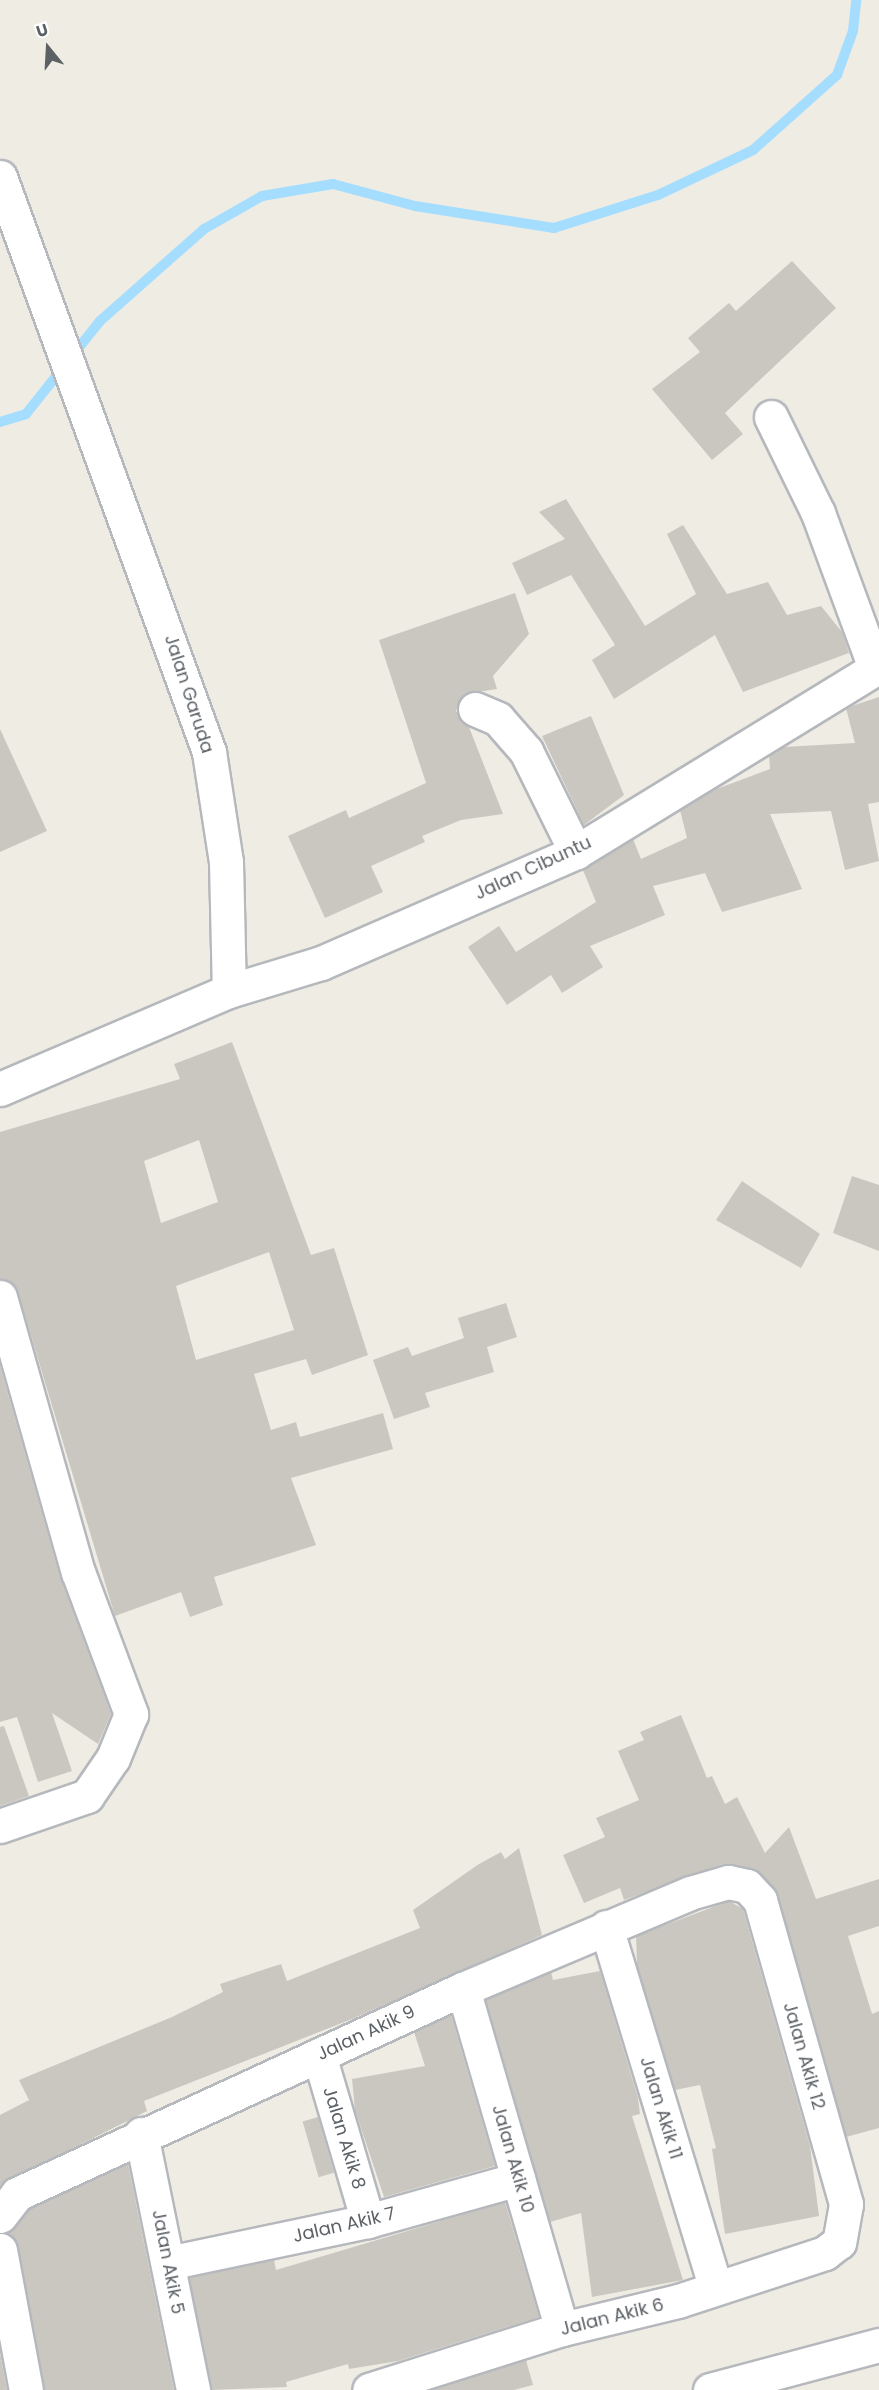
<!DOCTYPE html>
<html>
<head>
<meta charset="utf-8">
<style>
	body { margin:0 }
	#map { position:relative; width:879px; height:2390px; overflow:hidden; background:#efece4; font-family:Poppins,sans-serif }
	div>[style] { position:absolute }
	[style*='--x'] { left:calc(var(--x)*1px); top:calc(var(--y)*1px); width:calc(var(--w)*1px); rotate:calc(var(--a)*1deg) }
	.stream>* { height:10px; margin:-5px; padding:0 5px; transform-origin:5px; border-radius:5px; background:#a5ddff }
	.building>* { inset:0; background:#cac7c1; transform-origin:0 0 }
	.roads { filter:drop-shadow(2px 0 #b5b8bc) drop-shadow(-2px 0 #b5b8bc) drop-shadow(0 2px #b5b8bc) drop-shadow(0 -2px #b5b8bc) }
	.minor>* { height:33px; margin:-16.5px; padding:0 16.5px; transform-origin:16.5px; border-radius:16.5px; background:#fff }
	span { translate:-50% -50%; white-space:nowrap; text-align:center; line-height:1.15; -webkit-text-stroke:5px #fff; paint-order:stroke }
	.street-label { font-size:18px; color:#5c6166 }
	.north { position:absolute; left:18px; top:18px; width:60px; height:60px; -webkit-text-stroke:4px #fff; paint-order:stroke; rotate:342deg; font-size:16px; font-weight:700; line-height:24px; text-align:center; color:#5c6166 }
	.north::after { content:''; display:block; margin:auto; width:21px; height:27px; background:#5c6166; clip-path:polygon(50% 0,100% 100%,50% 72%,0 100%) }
</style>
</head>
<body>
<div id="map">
	<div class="stream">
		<i style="--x:0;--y:422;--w:27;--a:-17"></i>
		<i style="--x:26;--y:414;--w:119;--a:-51.5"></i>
		<i style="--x:100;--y:321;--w:139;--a:-41.5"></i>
		<i style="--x:204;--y:229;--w:67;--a:-29.6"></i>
		<i style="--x:262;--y:196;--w:72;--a:-9.6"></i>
		<i style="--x:333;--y:184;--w:85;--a:15"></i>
		<i style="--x:415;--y:206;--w:141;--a:9"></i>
		<i style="--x:554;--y:228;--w:109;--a:-17.6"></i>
		<i style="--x:658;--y:195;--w:105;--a:-25.3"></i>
		<i style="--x:753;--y:150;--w:113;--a:-41.8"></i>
		<i style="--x:837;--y:75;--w:47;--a:-70"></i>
		<i style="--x:853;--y:31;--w:31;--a:-84"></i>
	</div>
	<div class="building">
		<i style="clip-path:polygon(792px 261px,836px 308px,725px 413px,743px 434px,712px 460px,652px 389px,700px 352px,688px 338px,729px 303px,736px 311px)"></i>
		<i style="clip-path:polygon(566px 499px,645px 626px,696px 594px,667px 534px,683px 525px,727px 594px,768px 582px,787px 615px,821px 606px,842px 632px,849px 653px,743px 692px,715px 635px,614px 699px,592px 660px,615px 645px,571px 575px,527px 595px,512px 563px,565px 539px,539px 512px)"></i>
		<i style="clip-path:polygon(515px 593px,529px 634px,493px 676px,497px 689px,464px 694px,456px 711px,469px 727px,503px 814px,461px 820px,422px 836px,425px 842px,371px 866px,383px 892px,325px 918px,288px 836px,346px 810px,349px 818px,426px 783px,379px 640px)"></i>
		<i style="clip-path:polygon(879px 697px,879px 802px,868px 804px,879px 861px,845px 870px,831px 811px,770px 814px,802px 889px,722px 912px,705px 873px,653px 886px,665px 915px,590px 946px,603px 967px,562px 993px,551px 975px,507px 1005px,468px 947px,499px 926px,516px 952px,596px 902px,583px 870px,633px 839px,641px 859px,687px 838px,680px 810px,714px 790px,770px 769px,769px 755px,784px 747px,855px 743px,846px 708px)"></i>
		<i style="clip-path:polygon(591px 716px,624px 795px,584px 825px,542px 736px)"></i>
		<i style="clip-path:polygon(0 729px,47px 831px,0 852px)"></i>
		<i style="clip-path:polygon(evenodd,232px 1042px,311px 1255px,334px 1248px,368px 1355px,312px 1375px,306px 1359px,254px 1374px,271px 1430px,296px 1422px,300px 1437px,383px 1413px,393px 1449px,291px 1478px,316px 1545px,214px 1577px,223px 1605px,190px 1617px,181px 1592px,115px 1616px,18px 1292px,0 1279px,0 1132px,180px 1079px,174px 1064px,232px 1042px,199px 1140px,218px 1202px,161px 1223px,144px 1161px,199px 1140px,232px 1042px,269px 1252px,294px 1330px,196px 1360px,176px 1286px,269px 1252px)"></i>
		<i style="clip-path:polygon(852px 1176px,879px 1185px,879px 1251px,833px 1233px)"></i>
		<i style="clip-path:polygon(742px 1181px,820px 1234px,801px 1268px,716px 1220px)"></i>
		<i style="clip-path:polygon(506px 1303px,517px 1337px,487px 1347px,494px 1372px,425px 1393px,430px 1407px,394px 1419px,373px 1360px,408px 1347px,412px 1356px,464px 1338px,458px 1318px)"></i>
		<i style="clip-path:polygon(0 1366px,60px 1577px,111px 1714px,98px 1744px,52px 1713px,72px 1771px,38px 1782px,17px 1717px,0 1722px)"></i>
		<i style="clip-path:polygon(681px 1715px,707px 1778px,712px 1776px,725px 1804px,737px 1797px,765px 1853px,789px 1827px,816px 1899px,879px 1879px,879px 1926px,848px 1936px,872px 2014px,879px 2011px,879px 2128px,846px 2137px,778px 1895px,760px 1873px,723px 1864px,624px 1900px,620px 1888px,584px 1903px,563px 1855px,605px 1837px,596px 1818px,639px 1800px,618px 1751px,644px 1740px,640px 1732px)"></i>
		<i style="clip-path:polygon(4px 1726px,29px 1796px,0 1806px,0 1727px)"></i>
		<i style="clip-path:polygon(519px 1848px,542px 1935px,352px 2019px,144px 2101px,147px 2111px,0 2185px,0 2115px,29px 2100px,19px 2080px,172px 2017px,223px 1992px,220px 1984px,281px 1964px,287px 1981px,420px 1928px,413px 1910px,479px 1864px,501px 1852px,505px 1859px)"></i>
		<i style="clip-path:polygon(729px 1901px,743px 1909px,810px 2146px,819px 2216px,725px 2234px,712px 2149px,716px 2148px,700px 2085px,675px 2090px,637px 1964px,636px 1936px)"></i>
		<i style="clip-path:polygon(600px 1971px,638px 2098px,640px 2114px,632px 2116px,683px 2280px,592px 2297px,581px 2213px,550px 2222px,486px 2000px,551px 1972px,553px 1980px)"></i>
		<i style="clip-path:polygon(451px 2015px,495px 2166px,384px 2197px,355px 2110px,352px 2079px,425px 2066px,414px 2032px)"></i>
		<i style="left:318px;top:2117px;width:58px;height:16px;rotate:74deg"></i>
		<i style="clip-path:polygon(128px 2164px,174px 2390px,44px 2390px,18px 2247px,8px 2233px,29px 2209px)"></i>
		<i style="clip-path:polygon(505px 2202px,539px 2317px,398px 2361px,349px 2369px,348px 2364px,286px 2382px,287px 2387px,211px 2390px,189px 2278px,274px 2260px,276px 2270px)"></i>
		<i style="clip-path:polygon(0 2353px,7px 2390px,0 2390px)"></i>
		<i style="clip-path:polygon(526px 2360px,533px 2385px,514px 2390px,431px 2390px)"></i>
	</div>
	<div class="roads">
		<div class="minor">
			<i style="--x:0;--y:177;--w:612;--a:70.02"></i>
			<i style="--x:209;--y:752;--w:111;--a:81.2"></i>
			<i style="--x:226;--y:862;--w:129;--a:88.7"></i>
			<i style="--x:771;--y:417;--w:107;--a:63.9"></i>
			<i style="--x:818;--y:513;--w:165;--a:69.8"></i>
			<i style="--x:475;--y:709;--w:25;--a:23"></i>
			<i style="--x:498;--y:719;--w:43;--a:48.8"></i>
			<i style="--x:526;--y:751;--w:113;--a:63.7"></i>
			<i style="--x:0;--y:1089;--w:249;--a:-23.2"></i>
			<i style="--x:229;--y:991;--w:96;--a:-16.9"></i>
			<i style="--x:321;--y:963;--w:278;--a:-23.5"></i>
			<i style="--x:576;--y:852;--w:356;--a:-31.5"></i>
			<i style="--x:0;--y:1297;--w:286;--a:74.2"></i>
			<i style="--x:78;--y:1572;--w:152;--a:69.5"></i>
			<i style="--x:131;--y:1714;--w:48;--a:112.2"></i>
			<i style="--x:113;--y:1758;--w:46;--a:124.4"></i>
			<i style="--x:87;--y:1796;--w:92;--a:161"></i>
			<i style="--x:606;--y:1927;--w:377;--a:73.1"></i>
			<i style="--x:463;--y:1989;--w:354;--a:73.8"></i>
			<i style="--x:319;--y:2055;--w:173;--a:73.6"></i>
			<i style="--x:141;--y:2134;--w:261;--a:78.5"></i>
			<i style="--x:0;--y:2216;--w:28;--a:-52"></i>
			<i style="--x:17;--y:2194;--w:491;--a:-24.7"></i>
			<i style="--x:463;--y:1989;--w:246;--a:-22.9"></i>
			<i style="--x:690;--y:1893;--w:40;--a:-16"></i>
			<i style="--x:728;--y:1882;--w:19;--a:12"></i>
			<i style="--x:747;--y:1886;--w:19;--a:47"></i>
			<i style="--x:760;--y:1900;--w:316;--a:74.2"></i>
			<i style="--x:846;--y:2204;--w:39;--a:100"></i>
			<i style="--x:839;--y:2242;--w:18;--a:142"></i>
			<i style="--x:825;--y:2253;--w:155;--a:161.9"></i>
			<i style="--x:678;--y:2301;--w:119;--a:166.4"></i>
			<i style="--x:562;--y:2329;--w:202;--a:162.5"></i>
			<i style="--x:0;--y:2250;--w:142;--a:79.5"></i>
			<i style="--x:168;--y:2263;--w:204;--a:-11.9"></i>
			<i style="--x:368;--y:2221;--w:156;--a:-15.6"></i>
			<i style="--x:710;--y:2390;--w:175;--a:-14.9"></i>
		</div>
	</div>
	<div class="street-label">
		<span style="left:189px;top:694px;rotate:72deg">Jalan Garuda</span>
		<span style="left:533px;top:868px;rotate:-25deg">Jalan Cibuntu</span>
		<span style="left:366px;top:2033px;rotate:-25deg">Jalan Akik 9</span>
		<span style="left:804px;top:2056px;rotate:74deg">Jalan Akik 12</span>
		<span style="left:661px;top:2108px;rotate:73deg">Jalan Akik 11</span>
		<span style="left:344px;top:2138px;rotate:73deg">Jalan Akik 8</span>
		<span style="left:513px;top:2159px;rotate:74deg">Jalan Akik 10</span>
		<span style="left:344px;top:2225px;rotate:-13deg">Jalan Akik 7</span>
		<span style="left:168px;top:2262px;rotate:79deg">Jalan Akik 5</span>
		<span style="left:612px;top:2317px;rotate:-14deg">Jalan Akik 6</span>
	</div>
	<div class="north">U</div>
</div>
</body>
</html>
